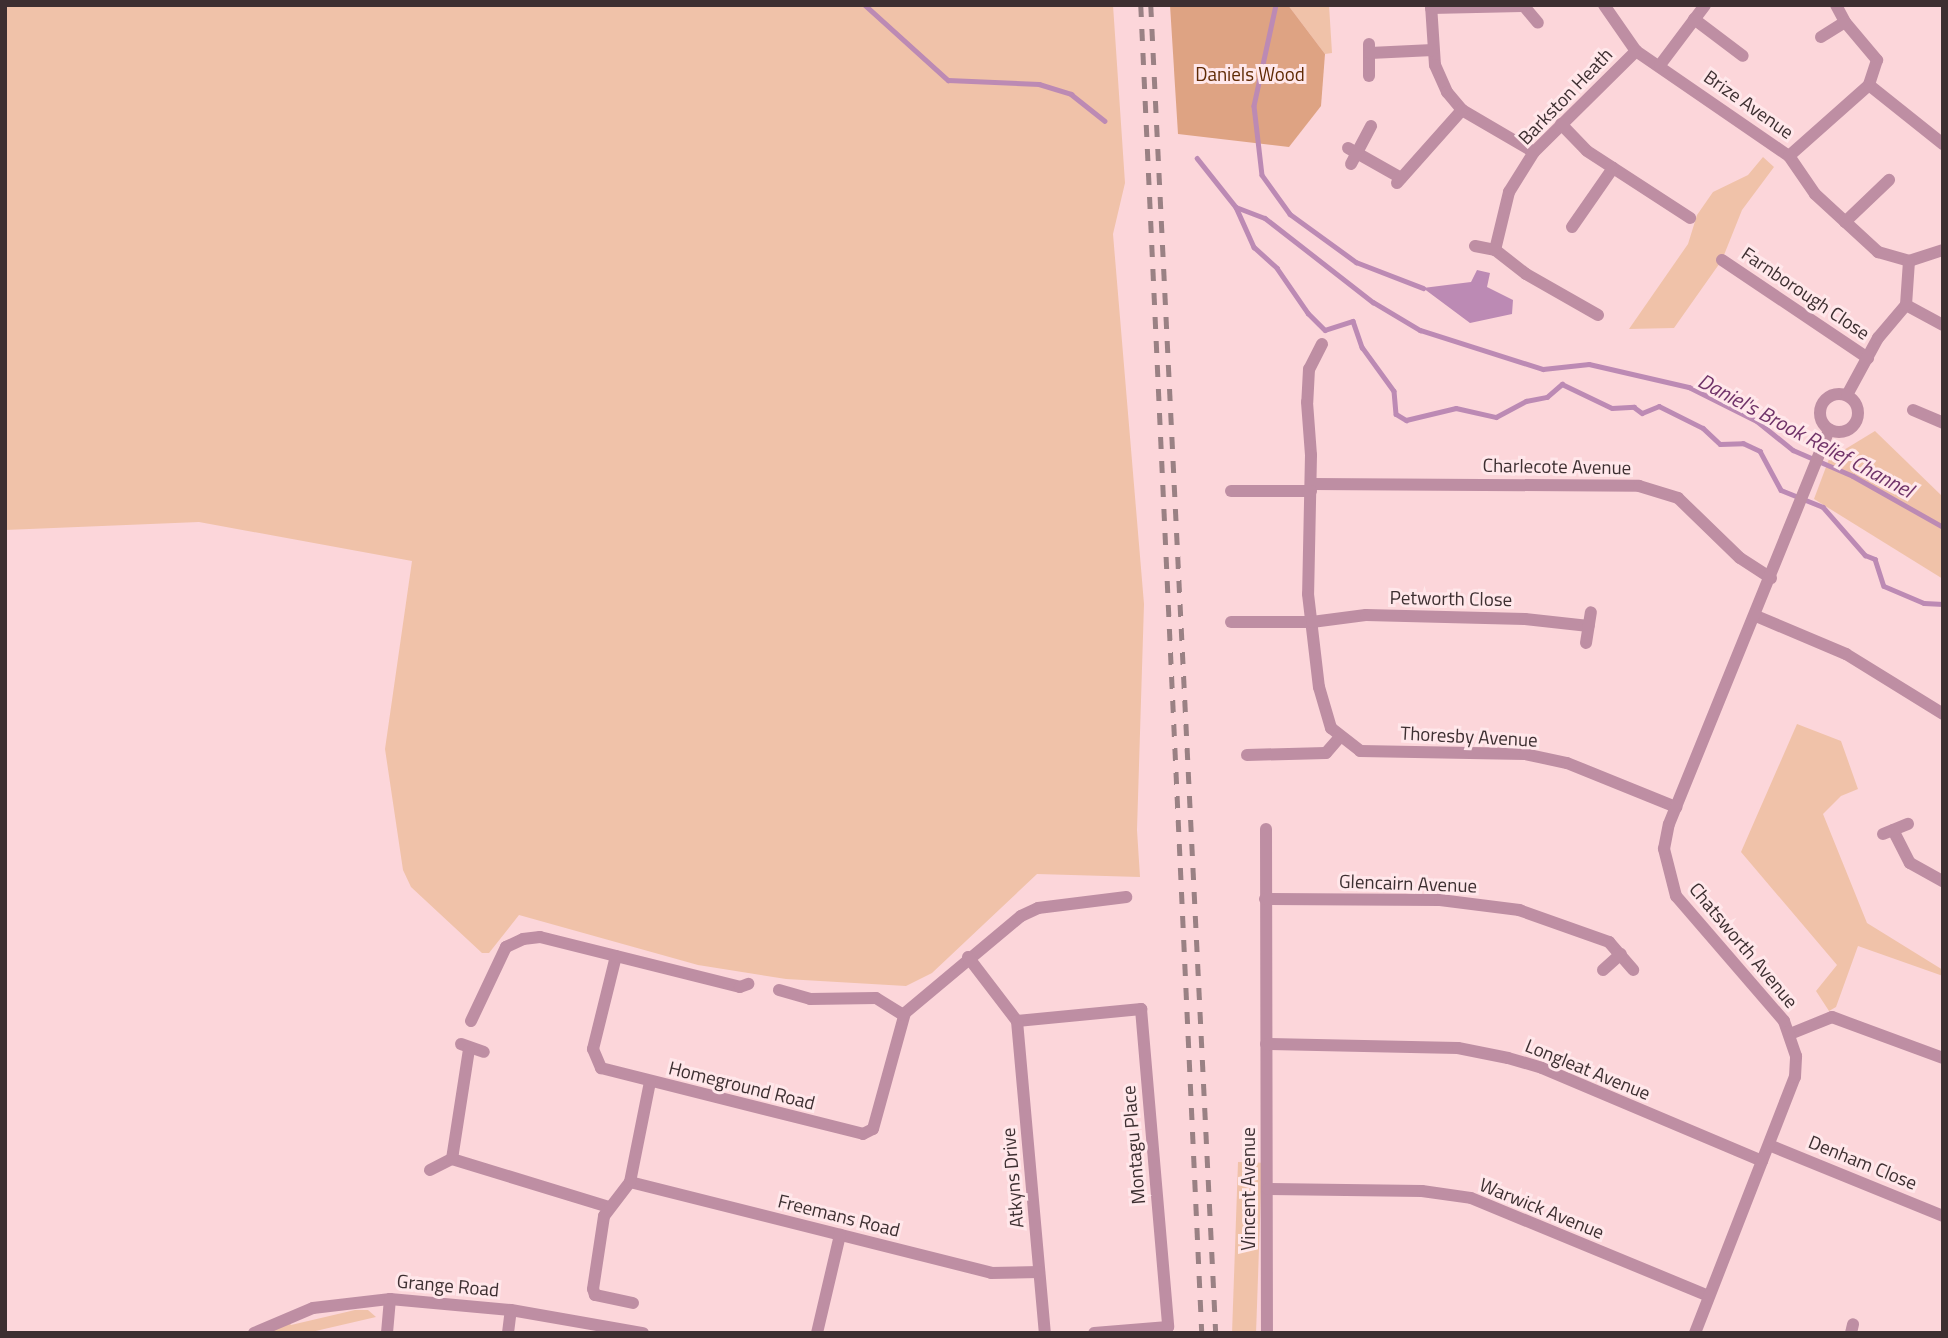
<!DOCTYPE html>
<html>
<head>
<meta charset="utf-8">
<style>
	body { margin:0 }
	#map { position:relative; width:1948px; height:1338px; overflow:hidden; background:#fcd6da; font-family:"Titillium Web",sans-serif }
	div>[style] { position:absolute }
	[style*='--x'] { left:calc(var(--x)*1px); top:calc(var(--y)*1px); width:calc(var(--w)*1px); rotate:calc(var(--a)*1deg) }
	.green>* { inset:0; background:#f0c2a9; transform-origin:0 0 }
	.forest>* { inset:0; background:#dea383 }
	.water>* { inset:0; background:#bc8ab4 }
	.stream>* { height:4.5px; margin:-2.25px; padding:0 2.25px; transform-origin:2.25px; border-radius:2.25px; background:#bc8ab4 }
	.street>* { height:12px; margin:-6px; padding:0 6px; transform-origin:6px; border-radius:6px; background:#be8ea3 }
	.street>.ring { margin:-6px; padding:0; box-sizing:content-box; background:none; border:12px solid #be8ea3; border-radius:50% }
	.rail>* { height:4.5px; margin-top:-2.25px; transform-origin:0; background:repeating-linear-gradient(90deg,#9a8184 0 12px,transparent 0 24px) }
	span { translate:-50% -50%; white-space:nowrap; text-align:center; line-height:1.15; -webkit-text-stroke:6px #ffe7ea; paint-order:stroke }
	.park-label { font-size:19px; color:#5f2a04 }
	.street-label { font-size:19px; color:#3d2f31 }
	.water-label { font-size:21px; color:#703369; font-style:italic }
	.frame { position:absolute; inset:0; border:7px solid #3d2f31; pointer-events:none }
</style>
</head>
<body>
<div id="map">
	<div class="green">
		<i style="clip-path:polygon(5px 5px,1113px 5px,1125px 183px,1113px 234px,1144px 604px,1137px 830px,1140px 877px,1037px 874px,932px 973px,906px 986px,786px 979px,698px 965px,519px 915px,489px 953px,482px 953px,411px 887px,403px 870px,385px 749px,412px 561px,199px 522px,5px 530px)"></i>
		<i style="clip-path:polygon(1288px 5px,1329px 5px,1332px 53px,1325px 54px)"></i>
		<i style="clip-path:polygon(1763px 157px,1774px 167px,1742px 210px,1722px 260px,1674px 328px,1629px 329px,1688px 244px,1697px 215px,1713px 192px,1748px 175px)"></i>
		<i style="clip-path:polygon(1875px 431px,1943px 497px,1943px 579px,1814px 499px,1829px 459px)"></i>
		<i style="clip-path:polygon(1797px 724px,1841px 741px,1858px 789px,1841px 796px,1823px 814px,1867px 923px,1943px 970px,1943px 976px,1858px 946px,1836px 1007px,1829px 1011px,1816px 991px,1837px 965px,1741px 852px)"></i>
		<i style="left:1238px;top:1162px;width:24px;height:171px;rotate:2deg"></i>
		<i style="clip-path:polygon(355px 1310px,368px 1310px,376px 1317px,307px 1333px,254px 1333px,285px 1317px,291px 1325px)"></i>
	</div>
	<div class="forest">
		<i style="clip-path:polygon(1170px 5px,1288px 5px,1325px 54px,1321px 106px,1289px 147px,1178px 134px)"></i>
	</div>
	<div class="water">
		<i style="clip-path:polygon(1477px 270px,1490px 273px,1487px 287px,1513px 300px,1512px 314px,1470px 323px,1423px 288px,1471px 282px)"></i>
	</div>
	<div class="stream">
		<i style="--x:865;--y:5;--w:112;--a:42.1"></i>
		<i style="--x:948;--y:80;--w:91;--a:2.5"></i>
		<i style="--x:1039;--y:84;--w:34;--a:17"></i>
		<i style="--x:1071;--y:94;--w:43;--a:38.5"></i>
		<i style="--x:1276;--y:5;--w:103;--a:102.3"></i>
		<i style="--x:1254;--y:106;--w:69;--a:83.4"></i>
		<i style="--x:1262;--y:175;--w:48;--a:54.3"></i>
		<i style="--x:1290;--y:214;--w:82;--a:36"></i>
		<i style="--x:1356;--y:262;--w:72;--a:21.2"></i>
		<i style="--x:1197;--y:158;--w:63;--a:51.5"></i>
		<i style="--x:1236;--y:207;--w:44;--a:65.8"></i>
		<i style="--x:1254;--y:247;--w:31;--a:42"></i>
		<i style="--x:1277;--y:268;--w:55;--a:55.4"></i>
		<i style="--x:1308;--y:313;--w:24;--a:45"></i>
		<i style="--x:1325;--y:330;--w:29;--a:-18"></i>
		<i style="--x:1353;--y:321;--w:28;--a:71"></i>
		<i style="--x:1362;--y:347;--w:54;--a:54"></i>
		<i style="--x:1394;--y:391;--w:23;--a:85"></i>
		<i style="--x:1396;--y:414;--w:12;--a:31"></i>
		<i style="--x:1406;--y:420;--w:51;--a:-13.5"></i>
		<i style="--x:1456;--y:408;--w:41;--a:12.7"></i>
		<i style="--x:1496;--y:417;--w:34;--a:-28"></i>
		<i style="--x:1526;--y:401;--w:21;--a:-11"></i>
		<i style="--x:1547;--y:397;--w:20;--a:-41"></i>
		<i style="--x:1562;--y:384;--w:55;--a:25.6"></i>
		<i style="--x:1612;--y:408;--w:22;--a:-3"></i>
		<i style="--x:1634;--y:407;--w:10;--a:37"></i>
		<i style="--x:1642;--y:413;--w:18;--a:-22"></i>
		<i style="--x:1659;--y:406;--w:49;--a:26.6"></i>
		<i style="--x:1703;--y:428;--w:23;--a:43"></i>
		<i style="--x:1720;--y:444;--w:23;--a:-2"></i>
		<i style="--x:1743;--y:443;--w:19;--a:25"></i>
		<i style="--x:1760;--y:451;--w:44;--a:61.7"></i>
		<i style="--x:1781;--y:490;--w:45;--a:22"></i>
		<i style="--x:1823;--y:507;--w:64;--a:48.8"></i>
		<i style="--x:1865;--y:555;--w:11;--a:22"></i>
		<i style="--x:1875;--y:559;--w:28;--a:72"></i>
		<i style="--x:1884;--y:586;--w:43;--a:23"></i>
		<i style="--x:1924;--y:603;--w:19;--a:3"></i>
		<i style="--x:1236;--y:207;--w:31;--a:21"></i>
		<i style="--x:1265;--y:218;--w:137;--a:37.9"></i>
		<i style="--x:1373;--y:302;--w:55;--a:30.8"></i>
		<i style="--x:1420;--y:330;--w:129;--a:17.6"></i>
		<i style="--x:1543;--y:369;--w:46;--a:-6.2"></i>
		<i style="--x:1589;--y:364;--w:103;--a:13"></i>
		<i style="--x:1689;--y:387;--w:76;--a:26.6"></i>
		<i style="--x:1757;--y:421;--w:46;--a:38.9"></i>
		<i style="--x:1793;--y:450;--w:65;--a:23.4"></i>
		<i style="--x:1853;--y:476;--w:103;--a:29.5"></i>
	</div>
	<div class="street">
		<i style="--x:1431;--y:5;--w:60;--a:86.2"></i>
		<i style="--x:1435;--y:65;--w:30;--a:66"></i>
		<i style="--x:1447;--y:92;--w:23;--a:50"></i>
		<i style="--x:1462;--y:110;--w:83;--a:30.3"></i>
		<i style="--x:1523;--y:5;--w:23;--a:50"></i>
		<i style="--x:1604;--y:5;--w:56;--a:55.2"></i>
		<i style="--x:1636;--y:51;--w:186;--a:34.5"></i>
		<i style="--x:1789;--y:156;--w:46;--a:55.6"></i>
		<i style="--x:1815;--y:194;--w:86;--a:42.6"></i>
		<i style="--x:1878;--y:252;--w:32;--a:16"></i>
		<i style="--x:1909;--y:261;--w:36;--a:-18"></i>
		<i style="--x:1836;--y:5;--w:19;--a:62"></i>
		<i style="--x:1431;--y:8;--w:91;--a:-1.3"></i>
		<i style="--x:1694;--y:19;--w:61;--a:37.1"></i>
		<i style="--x:1821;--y:37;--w:28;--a:-32"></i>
		<i style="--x:1845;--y:22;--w:50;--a:49.9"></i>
		<i style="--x:1877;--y:60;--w:26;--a:108"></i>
		<i style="--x:1369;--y:44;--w:32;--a:90"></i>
		<i style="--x:1370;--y:53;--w:63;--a:-2.7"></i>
		<i style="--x:1660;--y:65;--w:75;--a:-53.1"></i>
		<i style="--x:1869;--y:85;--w:95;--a:38.6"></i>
		<i style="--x:1561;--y:124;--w:37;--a:46"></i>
		<i style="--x:1587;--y:151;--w:123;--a:33"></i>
		<i style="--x:1348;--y:148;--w:61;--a:29.5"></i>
		<i style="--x:1789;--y:156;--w:107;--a:-41.6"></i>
		<i style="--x:1351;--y:164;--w:43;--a:-62.2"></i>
		<i style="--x:1397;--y:183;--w:98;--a:-48.3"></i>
		<i style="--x:1845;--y:222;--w:61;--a:-43.7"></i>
		<i style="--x:1572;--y:227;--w:72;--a:-55.2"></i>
		<i style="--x:1475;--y:246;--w:20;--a:11"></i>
		<i style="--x:1722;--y:260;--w:176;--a:33.9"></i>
		<i style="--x:1906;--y:305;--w:42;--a:28.4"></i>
		<i style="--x:1598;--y:315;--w:83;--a:-150.3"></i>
		<i style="--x:1526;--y:274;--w:39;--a:-142"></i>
		<i style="--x:1495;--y:250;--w:60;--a:-76.4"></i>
		<i style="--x:1509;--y:192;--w:47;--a:-58"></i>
		<i style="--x:1534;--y:152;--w:144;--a:-44.7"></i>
		<i style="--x:1322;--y:344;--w:28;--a:117"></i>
		<i style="--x:1309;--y:369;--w:33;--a:93"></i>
		<i style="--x:1307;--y:402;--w:53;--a:85.7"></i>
		<i style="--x:1311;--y:455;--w:139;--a:91.2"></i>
		<i style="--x:1308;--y:594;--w:94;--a:83.3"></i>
		<i style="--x:1319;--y:687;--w:43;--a:73.7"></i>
		<i style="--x:1331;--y:728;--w:37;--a:38"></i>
		<i style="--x:1360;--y:751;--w:165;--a:1"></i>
		<i style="--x:1525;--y:754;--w:43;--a:12.1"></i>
		<i style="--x:1567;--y:763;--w:118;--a:22"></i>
		<i class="ring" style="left:1820px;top:394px;width:26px;height:26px"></i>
		<i style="--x:1847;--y:395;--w:65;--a:-61.5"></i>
		<i style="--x:1878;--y:338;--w:43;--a:-49.7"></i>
		<i style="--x:1906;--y:305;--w:44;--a:-86.1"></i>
		<i style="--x:1913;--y:410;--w:33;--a:23"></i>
		<i style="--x:1311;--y:484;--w:328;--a:0.3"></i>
		<i style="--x:1639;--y:486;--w:41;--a:17.1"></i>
		<i style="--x:1678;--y:498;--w:86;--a:44.1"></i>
		<i style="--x:1740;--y:558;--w:37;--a:33"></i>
		<i style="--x:1231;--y:491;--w:80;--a:0"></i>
		<i style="--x:1756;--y:616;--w:98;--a:22.9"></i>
		<i style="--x:1846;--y:654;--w:114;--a:31.7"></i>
		<i style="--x:1231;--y:622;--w:81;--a:0"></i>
		<i style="--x:1312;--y:622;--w:54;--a:-7.4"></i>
		<i style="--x:1366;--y:615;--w:159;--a:1.4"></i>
		<i style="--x:1525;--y:619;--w:64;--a:6.2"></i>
		<i style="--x:1586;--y:643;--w:31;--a:-81"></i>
		<i style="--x:1247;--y:755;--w:79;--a:-1.5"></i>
		<i style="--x:1326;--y:753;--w:20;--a:-49"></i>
		<i style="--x:1266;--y:829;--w:504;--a:89.89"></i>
		<i style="--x:1893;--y:830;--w:37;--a:63"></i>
		<i style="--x:1910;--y:863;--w:38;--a:29"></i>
		<i style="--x:1883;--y:834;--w:27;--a:-22"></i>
		<i style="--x:1265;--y:899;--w:175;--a:0.3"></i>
		<i style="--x:1440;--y:900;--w:80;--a:7.2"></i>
		<i style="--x:1519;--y:910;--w:96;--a:19.6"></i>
		<i style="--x:1609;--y:942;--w:37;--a:49"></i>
		<i style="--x:616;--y:956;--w:96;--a:103.9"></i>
		<i style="--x:593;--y:1049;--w:21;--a:67"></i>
		<i style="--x:601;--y:1068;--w:270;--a:14.1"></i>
		<i style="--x:863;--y:1134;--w:11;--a:-27"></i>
		<i style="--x:873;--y:1129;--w:120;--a:-74.6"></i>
		<i style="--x:905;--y:1013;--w:151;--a:-39.9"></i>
		<i style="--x:1021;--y:916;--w:19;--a:-25"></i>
		<i style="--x:1038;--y:908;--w:89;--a:-7.1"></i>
		<i style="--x:968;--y:957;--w:81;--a:52.6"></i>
		<i style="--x:1603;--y:970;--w:24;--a:-42"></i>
		<i style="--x:779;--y:990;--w:32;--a:16"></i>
		<i style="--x:810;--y:999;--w:66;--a:-0.9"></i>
		<i style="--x:876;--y:998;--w:32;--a:32"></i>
		<i style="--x:471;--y:1021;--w:82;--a:-64.7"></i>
		<i style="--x:506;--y:947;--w:19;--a:-25"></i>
		<i style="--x:523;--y:939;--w:17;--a:-7"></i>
		<i style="--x:540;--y:937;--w:206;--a:14"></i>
		<i style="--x:740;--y:987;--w:9;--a:-21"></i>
		<i style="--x:1017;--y:1021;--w:125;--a:-5.5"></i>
		<i style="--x:1141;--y:1009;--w:319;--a:85.1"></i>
		<i style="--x:1168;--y:1327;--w:74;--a:175.4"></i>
		<i style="--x:1017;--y:1021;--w:313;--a:84.9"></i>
		<i style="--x:1790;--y:1034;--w:45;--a:-22"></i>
		<i style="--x:1832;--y:1017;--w:118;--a:20.3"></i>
		<i style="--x:461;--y:1044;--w:24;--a:19"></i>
		<i style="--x:1266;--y:1044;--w:192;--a:1.2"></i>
		<i style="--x:1458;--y:1048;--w:51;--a:11.3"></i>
		<i style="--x:1508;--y:1058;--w:35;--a:16"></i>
		<i style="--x:1542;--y:1068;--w:239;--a:22.9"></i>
		<i style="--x:1769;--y:1145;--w:188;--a:22.2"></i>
		<i style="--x:452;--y:1159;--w:164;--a:17"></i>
		<i style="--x:430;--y:1170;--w:25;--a:-27"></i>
		<i style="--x:452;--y:1159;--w:111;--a:-81.2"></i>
		<i style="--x:630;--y:1182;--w:372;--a:14.1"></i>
		<i style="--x:991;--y:1273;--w:48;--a:-1.2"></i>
		<i style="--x:1268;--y:1189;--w:154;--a:0.7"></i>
		<i style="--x:1422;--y:1191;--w:49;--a:8.1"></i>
		<i style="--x:1471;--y:1198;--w:257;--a:22.4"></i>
		<i style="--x:633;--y:1303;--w:39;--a:-168"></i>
		<i style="--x:595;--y:1295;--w:6;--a:-108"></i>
		<i style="--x:593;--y:1289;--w:74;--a:-81.4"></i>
		<i style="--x:604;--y:1216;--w:43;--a:-52.6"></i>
		<i style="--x:630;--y:1182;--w:102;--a:-78.7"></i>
		<i style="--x:254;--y:1333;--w:64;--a:-23"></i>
		<i style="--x:313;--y:1308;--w:78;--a:-6.7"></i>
		<i style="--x:390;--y:1299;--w:121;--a:5.2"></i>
		<i style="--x:511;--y:1310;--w:134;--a:9.9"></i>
		<i style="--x:387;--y:1333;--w:34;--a:-85"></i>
		<i style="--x:508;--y:1333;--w:23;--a:-83"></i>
		<i style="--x:817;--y:1333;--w:101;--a:-76.8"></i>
		<i style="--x:1695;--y:1333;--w:275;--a:-68.7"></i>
		<i style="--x:1795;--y:1077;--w:21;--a:-87"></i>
		<i style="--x:1796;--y:1056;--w:37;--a:-109"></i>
		<i style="--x:1784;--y:1021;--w:165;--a:-130.8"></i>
		<i style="--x:1676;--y:896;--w:49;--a:-104.3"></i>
		<i style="--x:1664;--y:849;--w:25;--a:-79"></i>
		<i style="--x:1669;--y:824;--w:426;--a:-67.9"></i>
		<i style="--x:1851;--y:1333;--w:9;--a:-77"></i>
	</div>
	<div class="rail">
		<i style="--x:1141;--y:5;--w:1329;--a:87.37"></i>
		<i style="--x:1151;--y:5;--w:1330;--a:87.2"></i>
	</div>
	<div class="park-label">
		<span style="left:1250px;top:74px">Daniels Wood</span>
	</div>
	<div class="street-label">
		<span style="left:1565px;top:96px;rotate:-46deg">Barkston Heath</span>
		<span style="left:1749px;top:104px;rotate:35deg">Brize Avenue</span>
		<span style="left:1806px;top:293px;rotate:34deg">Farnborough Close</span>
		<span style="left:1557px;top:466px;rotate:1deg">Charlecote Avenue</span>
		<span style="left:1451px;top:598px;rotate:1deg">Petworth Close</span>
		<span style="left:1469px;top:736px;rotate:3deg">Thoresby Avenue</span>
		<span style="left:1408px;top:883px;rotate:2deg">Glencairn Avenue</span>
		<span style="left:1744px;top:945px;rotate:50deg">Chatsworth Avenue</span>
		<span style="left:1588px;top:1069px;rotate:22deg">Longleat Avenue</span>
		<span style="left:742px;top:1085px;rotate:14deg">Homeground Road</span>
		<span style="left:1133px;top:1145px;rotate:-95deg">Montagu Place</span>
		<span style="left:1863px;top:1162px;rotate:22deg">Denham Close</span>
		<span style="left:1012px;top:1178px;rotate:-95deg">Atkyns Drive</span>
		<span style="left:1248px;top:1189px;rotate:-90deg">Vincent Avenue</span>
		<span style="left:1542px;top:1208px;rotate:22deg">Warwick Avenue</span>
		<span style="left:839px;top:1215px;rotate:14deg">Freemans Road</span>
		<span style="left:448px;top:1285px;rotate:5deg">Grange Road</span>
	</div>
	<div class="water-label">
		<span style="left:1806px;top:435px;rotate:28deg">Daniel's Brook Relief Channel</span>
	</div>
	<div class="frame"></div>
</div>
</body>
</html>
